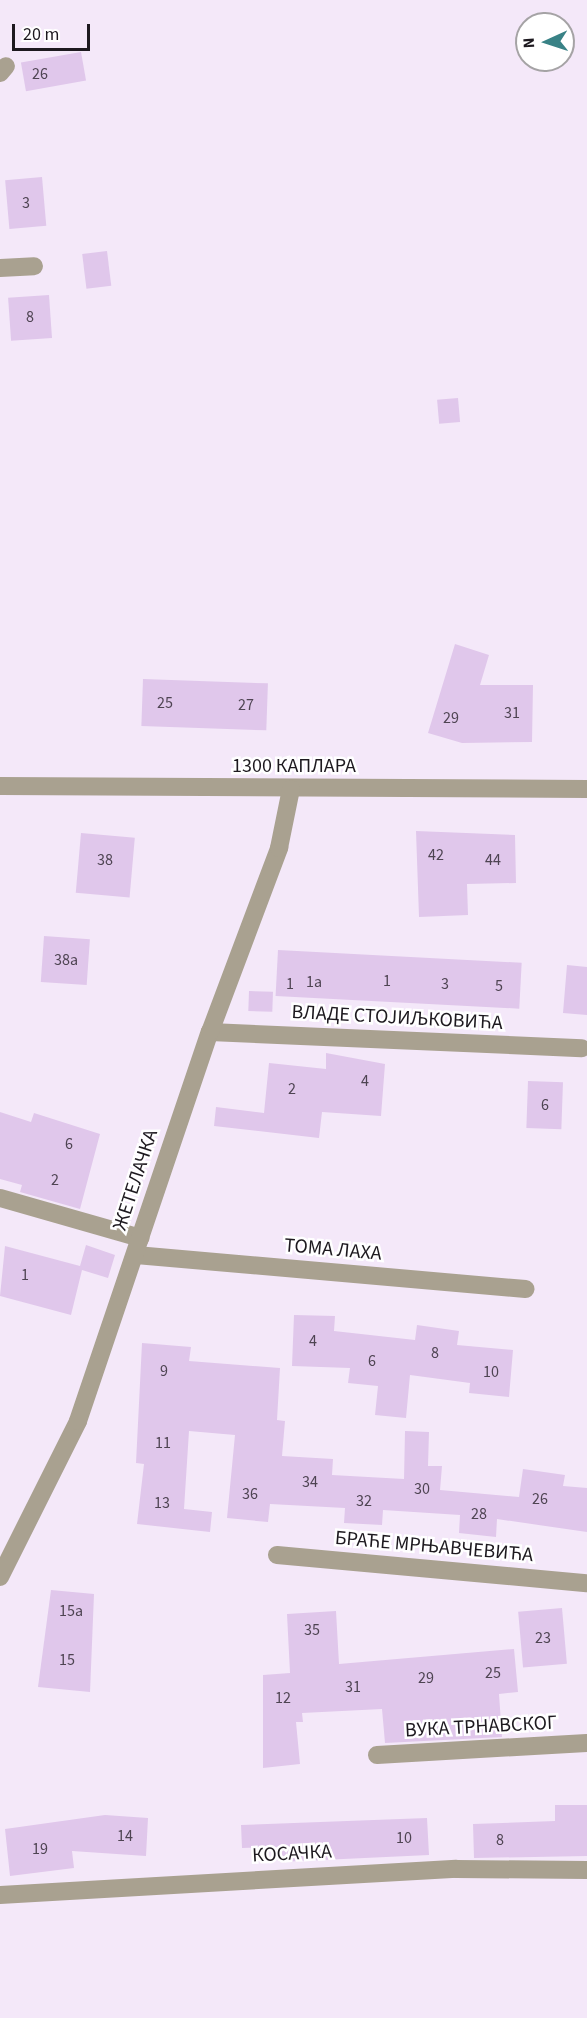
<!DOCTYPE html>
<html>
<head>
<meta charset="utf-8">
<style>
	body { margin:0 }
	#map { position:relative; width:587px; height:2018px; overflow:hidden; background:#f4e8f9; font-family:"Source Sans 3",sans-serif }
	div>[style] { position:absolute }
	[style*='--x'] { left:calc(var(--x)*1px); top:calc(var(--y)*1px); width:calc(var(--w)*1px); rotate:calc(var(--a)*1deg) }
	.building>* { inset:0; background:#e0c7eb; transform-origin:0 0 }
	.minor>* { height:18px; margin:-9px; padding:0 9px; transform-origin:9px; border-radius:9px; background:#a9a190 }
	span { translate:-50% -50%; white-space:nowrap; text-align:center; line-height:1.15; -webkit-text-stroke:5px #fff; paint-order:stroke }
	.number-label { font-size:16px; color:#4e4452 }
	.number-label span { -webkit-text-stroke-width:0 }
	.street-label { font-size:20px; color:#1d191f }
	.north { position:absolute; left:515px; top:12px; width:60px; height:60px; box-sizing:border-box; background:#fff; border:2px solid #a5a3a5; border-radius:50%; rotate:267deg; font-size:16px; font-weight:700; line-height:24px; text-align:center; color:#1d191f }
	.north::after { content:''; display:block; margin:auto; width:21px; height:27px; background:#398286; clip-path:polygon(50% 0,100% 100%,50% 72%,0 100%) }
	.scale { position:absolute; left:12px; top:24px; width:78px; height:27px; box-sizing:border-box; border:3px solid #1d191f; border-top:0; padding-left:8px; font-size:18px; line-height:21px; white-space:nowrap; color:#1d191f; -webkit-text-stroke:4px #fff; paint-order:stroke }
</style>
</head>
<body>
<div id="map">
	<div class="building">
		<i style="left:81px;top:52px;width:29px;height:61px;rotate:80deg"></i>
		<i style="left:42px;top:177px;width:49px;height:37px;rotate:85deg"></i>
		<i style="left:107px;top:251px;width:35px;height:25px;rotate:83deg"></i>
		<i style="left:49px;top:295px;width:43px;height:41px;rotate:86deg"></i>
		<i style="left:458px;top:398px;width:24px;height:21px;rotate:85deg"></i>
		<i style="clip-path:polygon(455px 644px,489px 655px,480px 685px,533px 685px,532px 742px,462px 743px,428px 733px)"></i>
		<i style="left:143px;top:679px;width:125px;height:47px;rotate:2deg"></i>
		<i style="clip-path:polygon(416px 831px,515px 835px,516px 883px,467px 884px,468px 915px,419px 917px)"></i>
		<i style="left:81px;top:833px;width:54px;height:60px;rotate:5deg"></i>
		<i style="left:44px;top:936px;width:46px;height:46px;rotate:4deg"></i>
		<i style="left:278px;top:950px;width:244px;height:46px;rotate:3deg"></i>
		<i style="clip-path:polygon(567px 965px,587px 967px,587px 1015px,563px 1013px)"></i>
		<i style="left:249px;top:991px;width:24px;height:20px;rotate:2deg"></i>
		<i style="clip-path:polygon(326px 1053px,385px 1064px,381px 1116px,322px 1112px,319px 1138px,214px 1126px,216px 1107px,264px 1113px,269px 1063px,326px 1069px)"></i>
		<i style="left:528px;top:1081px;width:35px;height:47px;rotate:2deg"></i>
		<i style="clip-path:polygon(0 1112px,31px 1122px,34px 1113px,100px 1134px,80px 1209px,20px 1192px,22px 1185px,0 1179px)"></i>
		<i style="clip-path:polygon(86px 1245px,115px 1255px,108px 1278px,82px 1270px,71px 1315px,0 1296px,5px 1246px,80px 1266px)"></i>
		<i style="clip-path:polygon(294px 1315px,335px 1316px,334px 1331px,415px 1340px,417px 1325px,459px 1331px,457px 1345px,513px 1350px,509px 1397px,469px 1393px,470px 1383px,410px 1375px,406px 1418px,375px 1415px,378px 1386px,348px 1383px,350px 1368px,292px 1366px)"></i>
		<i style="clip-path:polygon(142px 1343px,191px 1347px,189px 1361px,280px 1368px,277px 1420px,285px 1421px,282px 1456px,333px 1459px,332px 1475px,404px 1479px,405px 1431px,429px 1432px,428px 1466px,442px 1466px,440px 1490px,519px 1497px,523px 1469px,565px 1475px,563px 1486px,587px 1488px,587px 1532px,497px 1519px,496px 1537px,459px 1533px,460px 1515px,383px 1510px,382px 1525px,344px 1523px,345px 1508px,270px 1504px,268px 1522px,227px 1518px,235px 1435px,189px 1431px,184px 1509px,212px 1512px,210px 1532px,137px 1524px,144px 1464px,136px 1463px)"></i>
		<i style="clip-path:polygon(51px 1590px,94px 1594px,90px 1692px,38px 1687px)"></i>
		<i style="left:562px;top:1608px;width:56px;height:44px;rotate:85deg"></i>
		<i style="clip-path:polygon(336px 1611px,339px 1664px,514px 1649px,518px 1692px,499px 1694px,502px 1737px,385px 1743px,382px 1709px,302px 1713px,303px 1722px,296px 1722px,300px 1764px,263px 1768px,263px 1675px,290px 1673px,287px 1614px)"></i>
		<i style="clip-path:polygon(555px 1805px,587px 1805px,587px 1856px,474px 1858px,473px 1824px,555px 1821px)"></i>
		<i style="clip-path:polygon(105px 1815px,148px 1818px,146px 1856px,72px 1851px,74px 1868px,10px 1876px,5px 1829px)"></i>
		<i style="clip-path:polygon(427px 1818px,429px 1855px,279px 1862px,279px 1847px,242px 1848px,241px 1825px)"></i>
	</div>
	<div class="minor">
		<i style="--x:0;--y:73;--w:9;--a:-49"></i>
		<i style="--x:0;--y:268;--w:34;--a:-3"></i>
		<i style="--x:0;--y:786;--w:587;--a:0.29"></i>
		<i style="--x:210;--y:1032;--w:372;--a:2.5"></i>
		<i style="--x:0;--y:1198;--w:146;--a:15.9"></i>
		<i style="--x:136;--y:1255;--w:391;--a:5"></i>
		<i style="--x:277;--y:1555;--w:311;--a:5.2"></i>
		<i style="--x:0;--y:1577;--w:174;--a:-63.4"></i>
		<i style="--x:78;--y:1421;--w:411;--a:-71.3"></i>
		<i style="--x:210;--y:1032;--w:197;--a:-69.4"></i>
		<i style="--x:279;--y:848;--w:60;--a:-78.5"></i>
		<i style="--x:377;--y:1755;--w:210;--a:-3.3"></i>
		<i style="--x:0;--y:1895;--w:457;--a:-3.3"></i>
		<i style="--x:456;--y:1869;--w:131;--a:0.4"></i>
	</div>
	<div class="number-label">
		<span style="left:40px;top:74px">26</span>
		<span style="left:26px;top:203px">3</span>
		<span style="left:30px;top:317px">8</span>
		<span style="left:165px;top:703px">25</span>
		<span style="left:246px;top:705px">27</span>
		<span style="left:512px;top:713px">31</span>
		<span style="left:451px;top:718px">29</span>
		<span style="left:436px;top:855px">42</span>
		<span style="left:105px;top:860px">38</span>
		<span style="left:493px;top:860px">44</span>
		<span style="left:66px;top:960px">38a</span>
		<span style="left:387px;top:981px">1</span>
		<span style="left:314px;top:982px">1a</span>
		<span style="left:290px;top:984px">1</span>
		<span style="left:445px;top:984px">3</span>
		<span style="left:499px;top:986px">5</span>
		<span style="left:365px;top:1081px">4</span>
		<span style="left:292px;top:1089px">2</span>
		<span style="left:545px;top:1105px">6</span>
		<span style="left:69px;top:1144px">6</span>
		<span style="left:55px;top:1180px">2</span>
		<span style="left:25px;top:1275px">1</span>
		<span style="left:313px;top:1341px">4</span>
		<span style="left:435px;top:1353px">8</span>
		<span style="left:372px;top:1361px">6</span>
		<span style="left:164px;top:1371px">9</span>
		<span style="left:491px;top:1372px">10</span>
		<span style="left:163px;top:1443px">11</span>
		<span style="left:310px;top:1482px">34</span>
		<span style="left:422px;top:1489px">30</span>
		<span style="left:250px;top:1494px">36</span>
		<span style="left:540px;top:1499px">26</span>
		<span style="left:364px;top:1501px">32</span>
		<span style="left:162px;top:1503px">13</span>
		<span style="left:479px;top:1514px">28</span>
		<span style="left:71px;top:1611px">15a</span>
		<span style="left:312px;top:1630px">35</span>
		<span style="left:543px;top:1638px">23</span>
		<span style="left:67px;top:1660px">15</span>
		<span style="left:493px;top:1673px">25</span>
		<span style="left:426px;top:1678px">29</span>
		<span style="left:353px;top:1687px">31</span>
		<span style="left:283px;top:1698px">12</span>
		<span style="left:125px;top:1836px">14</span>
		<span style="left:404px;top:1838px">10</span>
		<span style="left:500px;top:1840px">8</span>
		<span style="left:40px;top:1849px">19</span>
	</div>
	<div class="street-label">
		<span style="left:294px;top:766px">1300 КАПЛАРА</span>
		<span style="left:397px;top:1018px;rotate:3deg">ВЛАДЕ СТОЈИЉКОВИЋА</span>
		<span style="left:136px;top:1180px;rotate:-72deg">ЖЕТЕЛАЧКА</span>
		<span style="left:333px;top:1250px;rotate:5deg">ТОМА ЛАХА</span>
		<span style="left:434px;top:1547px;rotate:5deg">БРАЋЕ МРЊАВЧЕВИЋА</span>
		<span style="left:481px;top:1727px;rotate:-3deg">ВУКА ТРНАВСКОГ</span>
		<span style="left:292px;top:1854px;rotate:-3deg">КОСАЧКА</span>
	</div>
	<div class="north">N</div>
	<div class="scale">20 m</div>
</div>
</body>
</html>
